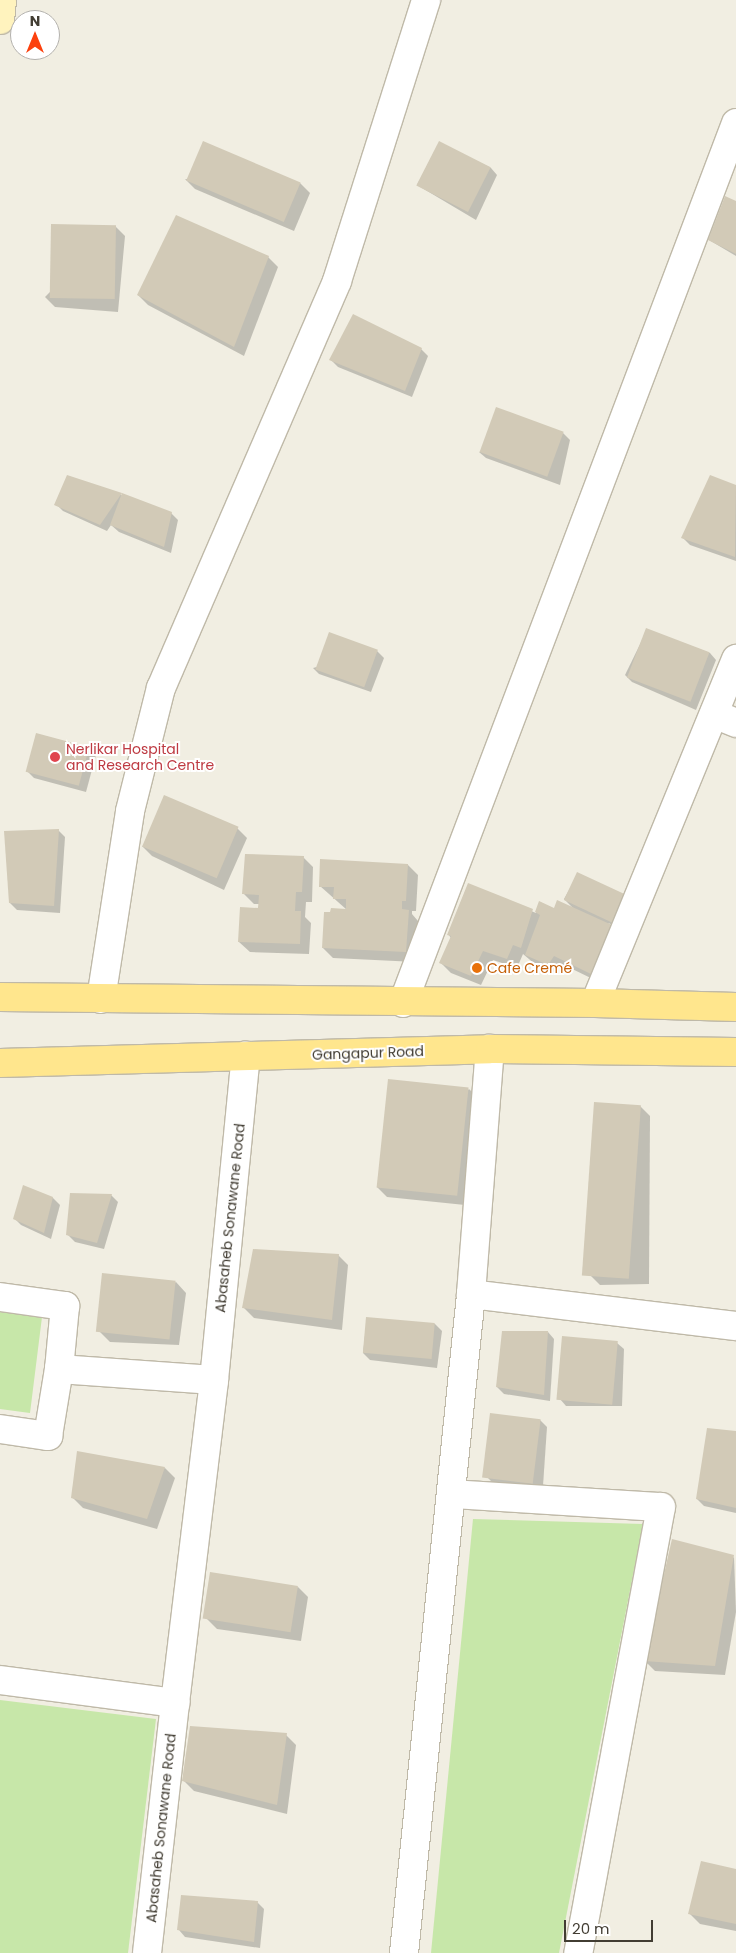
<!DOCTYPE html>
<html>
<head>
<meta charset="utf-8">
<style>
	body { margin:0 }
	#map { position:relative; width:736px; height:1953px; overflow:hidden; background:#f1eee2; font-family:Poppins,sans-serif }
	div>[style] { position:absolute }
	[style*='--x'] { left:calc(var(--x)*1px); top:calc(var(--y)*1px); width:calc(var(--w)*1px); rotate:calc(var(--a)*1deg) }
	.green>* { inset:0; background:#c7e7a9 }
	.shadow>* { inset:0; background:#0003 }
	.building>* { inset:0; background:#d2cab7; transform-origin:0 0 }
	.roads { filter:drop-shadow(1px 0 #bfb9a8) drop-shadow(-1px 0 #bfb9a8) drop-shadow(0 1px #bfb9a8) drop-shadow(0 -1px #bfb9a8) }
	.street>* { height:28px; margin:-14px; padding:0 14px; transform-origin:14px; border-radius:14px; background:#fff }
	.secondary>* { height:28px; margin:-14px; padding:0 14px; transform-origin:14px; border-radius:14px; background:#fff3be }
	.primary>* { height:28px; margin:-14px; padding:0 14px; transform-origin:14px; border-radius:14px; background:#ffe68d }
	.dots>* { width:14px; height:14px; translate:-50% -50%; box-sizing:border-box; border:2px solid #fff; border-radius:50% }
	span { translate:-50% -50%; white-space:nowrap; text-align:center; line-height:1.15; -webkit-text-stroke:4px #fff; paint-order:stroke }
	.health-label { font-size:14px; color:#be3a42 }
	.left { translate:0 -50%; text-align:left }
	.food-label { font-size:14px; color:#c56008 }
	.street-label { font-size:14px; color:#423d33 }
	.north { position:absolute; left:10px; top:10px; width:50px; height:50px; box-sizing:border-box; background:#fff; border:1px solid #b3b1ad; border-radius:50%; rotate:0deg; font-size:14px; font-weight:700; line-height:20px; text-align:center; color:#423d33 }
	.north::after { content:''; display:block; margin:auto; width:18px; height:22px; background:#fc410e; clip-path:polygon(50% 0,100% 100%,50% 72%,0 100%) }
	.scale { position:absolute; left:564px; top:1920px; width:89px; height:22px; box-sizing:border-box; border:2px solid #423d33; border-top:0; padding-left:6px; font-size:15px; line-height:18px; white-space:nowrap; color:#423d33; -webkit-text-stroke:4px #fff; paint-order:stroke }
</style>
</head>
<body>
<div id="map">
	<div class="green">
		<i style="clip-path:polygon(0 1312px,42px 1317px,30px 1413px,0 1409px)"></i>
		<i style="clip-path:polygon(473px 1519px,643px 1524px,559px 1953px,431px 1953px)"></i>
		<i style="clip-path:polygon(0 1700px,156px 1719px,128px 1953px,0 1953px)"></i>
	</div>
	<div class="shadow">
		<i style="clip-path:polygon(439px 143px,491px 168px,497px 175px,476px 220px,417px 185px)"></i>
		<i style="clip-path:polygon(185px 179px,300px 183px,310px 193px,294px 231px,195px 189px)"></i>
		<i style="clip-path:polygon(736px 202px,736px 256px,709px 240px)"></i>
		<i style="clip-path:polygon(115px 226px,125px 236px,118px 312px,55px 307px,45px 297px)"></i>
		<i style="clip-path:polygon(268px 257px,278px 267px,244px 356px,148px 305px,138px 295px)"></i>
		<i style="clip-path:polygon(421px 349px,428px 356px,412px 397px,338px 367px,331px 360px)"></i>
		<i style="clip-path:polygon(563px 433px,570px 440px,560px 485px,486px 458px,479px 452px)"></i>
		<i style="clip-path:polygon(68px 476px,171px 513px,178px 520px,171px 553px,119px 532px,111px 525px,107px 531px,63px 511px,56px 504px)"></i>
		<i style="clip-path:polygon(710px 477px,736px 486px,736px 561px,690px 545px,683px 538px)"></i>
		<i style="clip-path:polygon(647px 630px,710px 653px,716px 660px,696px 710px,632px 682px,625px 675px)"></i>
		<i style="clip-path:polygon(377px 651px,384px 658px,371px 692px,319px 674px,313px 668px)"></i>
		<i style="clip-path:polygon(37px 734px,89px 748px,96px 755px,86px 792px,34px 778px,28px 772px)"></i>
		<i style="clip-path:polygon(237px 828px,247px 838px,224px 890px,152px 856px,142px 846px)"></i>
		<i style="clip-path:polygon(58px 830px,65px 837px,60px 913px,17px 910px,10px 903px)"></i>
		<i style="clip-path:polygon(303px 857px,313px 867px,312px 902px,306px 902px,305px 917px,311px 923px,309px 954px,250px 952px,239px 942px,260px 904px,254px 904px,244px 894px)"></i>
		<i style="clip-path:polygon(408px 865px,418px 875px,416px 911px,412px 911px,412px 914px,418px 921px,416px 962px,333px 958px,323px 948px,347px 910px,320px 886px)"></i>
		<i style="clip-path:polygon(578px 874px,629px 932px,608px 923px,622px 937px,601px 983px,564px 965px,559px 974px,536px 965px,523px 954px,517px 968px,493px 960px,481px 985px,451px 973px,441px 963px,451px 938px,448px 934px,468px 885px,536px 913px,540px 902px,555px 910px,574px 909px,564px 899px)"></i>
		<i style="clip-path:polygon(469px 1089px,479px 1099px,465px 1205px,387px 1197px,377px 1187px)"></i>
		<i style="clip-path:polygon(640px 1106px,650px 1116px,649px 1284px,600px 1285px,590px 1275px)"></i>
		<i style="clip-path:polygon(24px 1187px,53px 1198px,60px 1205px,51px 1239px,21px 1225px,14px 1218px)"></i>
		<i style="clip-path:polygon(111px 1195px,118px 1202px,104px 1249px,75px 1242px,68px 1235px)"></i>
		<i style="clip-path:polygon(338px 1255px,348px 1265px,342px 1330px,254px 1318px,244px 1308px)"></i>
		<i style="clip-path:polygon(176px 1282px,186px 1293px,179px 1345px,110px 1342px,100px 1332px)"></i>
		<i style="clip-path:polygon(367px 1318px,435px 1324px,442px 1331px,437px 1368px,370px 1360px,363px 1353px)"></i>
		<i style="clip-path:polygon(548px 1332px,554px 1339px,550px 1401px,504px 1394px,497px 1387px)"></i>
		<i style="clip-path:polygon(617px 1343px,624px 1349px,622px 1406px,566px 1406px,560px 1399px)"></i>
		<i style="clip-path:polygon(540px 1420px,547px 1427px,543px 1486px,494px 1484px,487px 1477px)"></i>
		<i style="clip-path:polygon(736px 1433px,736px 1513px,704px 1506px,697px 1499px)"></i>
		<i style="clip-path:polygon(165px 1468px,175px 1478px,157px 1529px,83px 1508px,73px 1498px)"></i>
		<i style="clip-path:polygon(734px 1557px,736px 1612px,725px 1675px,655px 1671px,645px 1661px)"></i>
		<i style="clip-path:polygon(298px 1587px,308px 1597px,301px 1641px,217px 1629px,207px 1619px)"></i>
		<i style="clip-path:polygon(286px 1735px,296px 1745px,287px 1814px,194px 1791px,184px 1781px)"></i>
		<i style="clip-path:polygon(736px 1871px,736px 1931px,700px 1924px,690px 1914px)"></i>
		<i style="clip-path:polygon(257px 1902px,264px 1909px,260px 1948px,185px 1937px,179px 1930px)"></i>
	</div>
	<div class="building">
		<i style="left:203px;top:141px;width:106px;height:43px;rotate:23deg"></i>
		<i style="left:439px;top:141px;width:58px;height:50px;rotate:27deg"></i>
		<i style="clip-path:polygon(725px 196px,736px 201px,736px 254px,708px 240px)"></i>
		<i style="clip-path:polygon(176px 215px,269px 256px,234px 347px,137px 295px)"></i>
		<i style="left:51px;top:224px;width:65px;height:74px;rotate:1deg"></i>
		<i style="clip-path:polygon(353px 314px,422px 348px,405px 391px,329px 360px)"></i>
		<i style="left:496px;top:407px;width:72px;height:48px;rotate:20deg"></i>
		<i style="clip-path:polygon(67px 475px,122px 493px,172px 512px,164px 547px,110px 525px,122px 493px,100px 525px,54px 505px)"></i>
		<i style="clip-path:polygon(710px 475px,736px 485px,735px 557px,681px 538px)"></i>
		<i style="left:646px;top:628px;width:68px;height:53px;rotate:21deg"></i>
		<i style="left:329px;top:632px;width:52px;height:40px;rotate:20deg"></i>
		<i style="left:36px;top:733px;width:55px;height:40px;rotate:15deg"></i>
		<i style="left:164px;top:795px;width:81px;height:56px;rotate:23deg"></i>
		<i style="clip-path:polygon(59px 829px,54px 906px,9px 903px,4px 831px)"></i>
		<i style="clip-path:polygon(245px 854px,304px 856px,302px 892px,296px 892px,295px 911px,301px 911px,300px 944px,238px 942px,240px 907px,258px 908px,259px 895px,242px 894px)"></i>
		<i style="clip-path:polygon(320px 859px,408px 864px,406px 901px,402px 901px,402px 909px,409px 910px,406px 952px,322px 948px,324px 912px,330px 912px,331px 908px,346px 909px,346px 899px,333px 899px,334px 887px,319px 887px)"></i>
		<i style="left:577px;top:872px;width:63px;height:31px;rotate:25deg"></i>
		<i style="clip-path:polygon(468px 883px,533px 909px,521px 948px,513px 945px,507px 959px,483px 951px,471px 976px,439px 963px,451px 936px,447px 935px)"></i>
		<i style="clip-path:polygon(557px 900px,612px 925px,591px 974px,554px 956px,548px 965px,525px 955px,540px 915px,535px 912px,539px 901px,554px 908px)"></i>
		<i style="left:388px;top:1079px;width:81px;height:109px;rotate:6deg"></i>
		<i style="left:594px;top:1102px;width:47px;height:174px;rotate:4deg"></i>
		<i style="clip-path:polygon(23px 1185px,53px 1197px,44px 1233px,13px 1219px)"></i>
		<i style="clip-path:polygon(70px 1193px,112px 1194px,97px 1243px,66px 1235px)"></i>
		<i style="clip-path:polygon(253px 1249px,339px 1254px,332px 1320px,242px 1308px)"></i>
		<i style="left:102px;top:1273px;width:74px;height:59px;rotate:6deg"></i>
		<i style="left:366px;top:1317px;width:69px;height:36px;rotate:5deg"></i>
		<i style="clip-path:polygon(502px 1331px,548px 1331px,544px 1395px,496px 1387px)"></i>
		<i style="left:562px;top:1336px;width:56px;height:64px;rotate:5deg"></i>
		<i style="left:490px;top:1413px;width:51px;height:65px;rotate:7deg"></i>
		<i style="clip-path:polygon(707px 1428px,736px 1431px,736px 1508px,696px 1499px)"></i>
		<i style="clip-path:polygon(77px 1451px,165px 1467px,147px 1519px,71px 1498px)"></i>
		<i style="clip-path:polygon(672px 1539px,734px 1555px,715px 1666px,644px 1661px)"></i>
		<i style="left:210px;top:1572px;width:89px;height:47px;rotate:9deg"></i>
		<i style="clip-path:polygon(190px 1726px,287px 1733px,277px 1805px,182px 1781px)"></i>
		<i style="clip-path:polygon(701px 1861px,736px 1869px,736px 1924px,688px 1914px)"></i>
		<i style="clip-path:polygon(181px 1895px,258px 1901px,254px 1942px,177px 1930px)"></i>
	</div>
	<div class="roads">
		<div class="street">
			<i style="--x:714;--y:714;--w:24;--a:22"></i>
			<i style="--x:101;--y:999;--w:190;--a:-81.2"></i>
			<i style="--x:130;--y:811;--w:127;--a:-75.9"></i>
			<i style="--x:161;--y:688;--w:443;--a:-66.6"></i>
			<i style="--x:337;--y:281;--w:295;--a:-72.4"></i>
			<i style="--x:403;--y:1003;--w:941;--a:-69.27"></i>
			<i style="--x:595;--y:1003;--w:372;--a:-67.7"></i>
			<i style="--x:471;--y:1294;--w:267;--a:6.9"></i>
			<i style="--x:0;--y:1297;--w:66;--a:7.9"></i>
			<i style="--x:65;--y:1306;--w:63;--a:95.4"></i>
			<i style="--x:0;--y:1429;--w:49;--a:8.3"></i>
			<i style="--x:48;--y:1436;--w:68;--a:-80.7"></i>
			<i style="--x:59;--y:1369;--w:155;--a:4.1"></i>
			<i style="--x:452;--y:1494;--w:209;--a:3.6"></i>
			<i style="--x:661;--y:1507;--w:454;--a:100.5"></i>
			<i style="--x:0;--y:1680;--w:177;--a:7.5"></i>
			<i style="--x:175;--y:1703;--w:325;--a:-83.1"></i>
			<i style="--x:214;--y:1380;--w:326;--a:-84.4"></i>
			<i style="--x:147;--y:1953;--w:252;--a:-83.6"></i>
			<i style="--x:404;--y:1953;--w:662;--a:-84.19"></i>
			<i style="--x:471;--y:1294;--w:246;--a:-85.6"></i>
		</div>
		<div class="secondary">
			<i style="--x:0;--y:20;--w:20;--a:-84"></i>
		</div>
		<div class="primary">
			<i style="--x:0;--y:997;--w:595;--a:0.58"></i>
			<i style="--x:595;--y:1003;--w:141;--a:1.6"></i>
			<i style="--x:0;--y:1063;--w:490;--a:-1.6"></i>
			<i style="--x:490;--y:1049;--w:246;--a:0.7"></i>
		</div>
	</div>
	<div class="dots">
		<i style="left:55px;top:757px;background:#e0444e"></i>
		<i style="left:477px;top:968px;background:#e8710a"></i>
	</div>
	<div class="health-label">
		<span class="left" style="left:66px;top:757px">Nerlikar Hospital<br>and Research Centre</span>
	</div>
	<div class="food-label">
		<span class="left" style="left:487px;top:968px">Cafe Cremé</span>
	</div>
	<div class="street-label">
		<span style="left:368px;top:1053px;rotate:-2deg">Gangapur Road</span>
		<span style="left:230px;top:1218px;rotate:-84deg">Abasaheb Sonawane Road</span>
		<span style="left:161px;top:1828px;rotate:-84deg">Abasaheb Sonawane Road</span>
	</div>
	<div class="north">N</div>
	<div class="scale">20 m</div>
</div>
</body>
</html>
